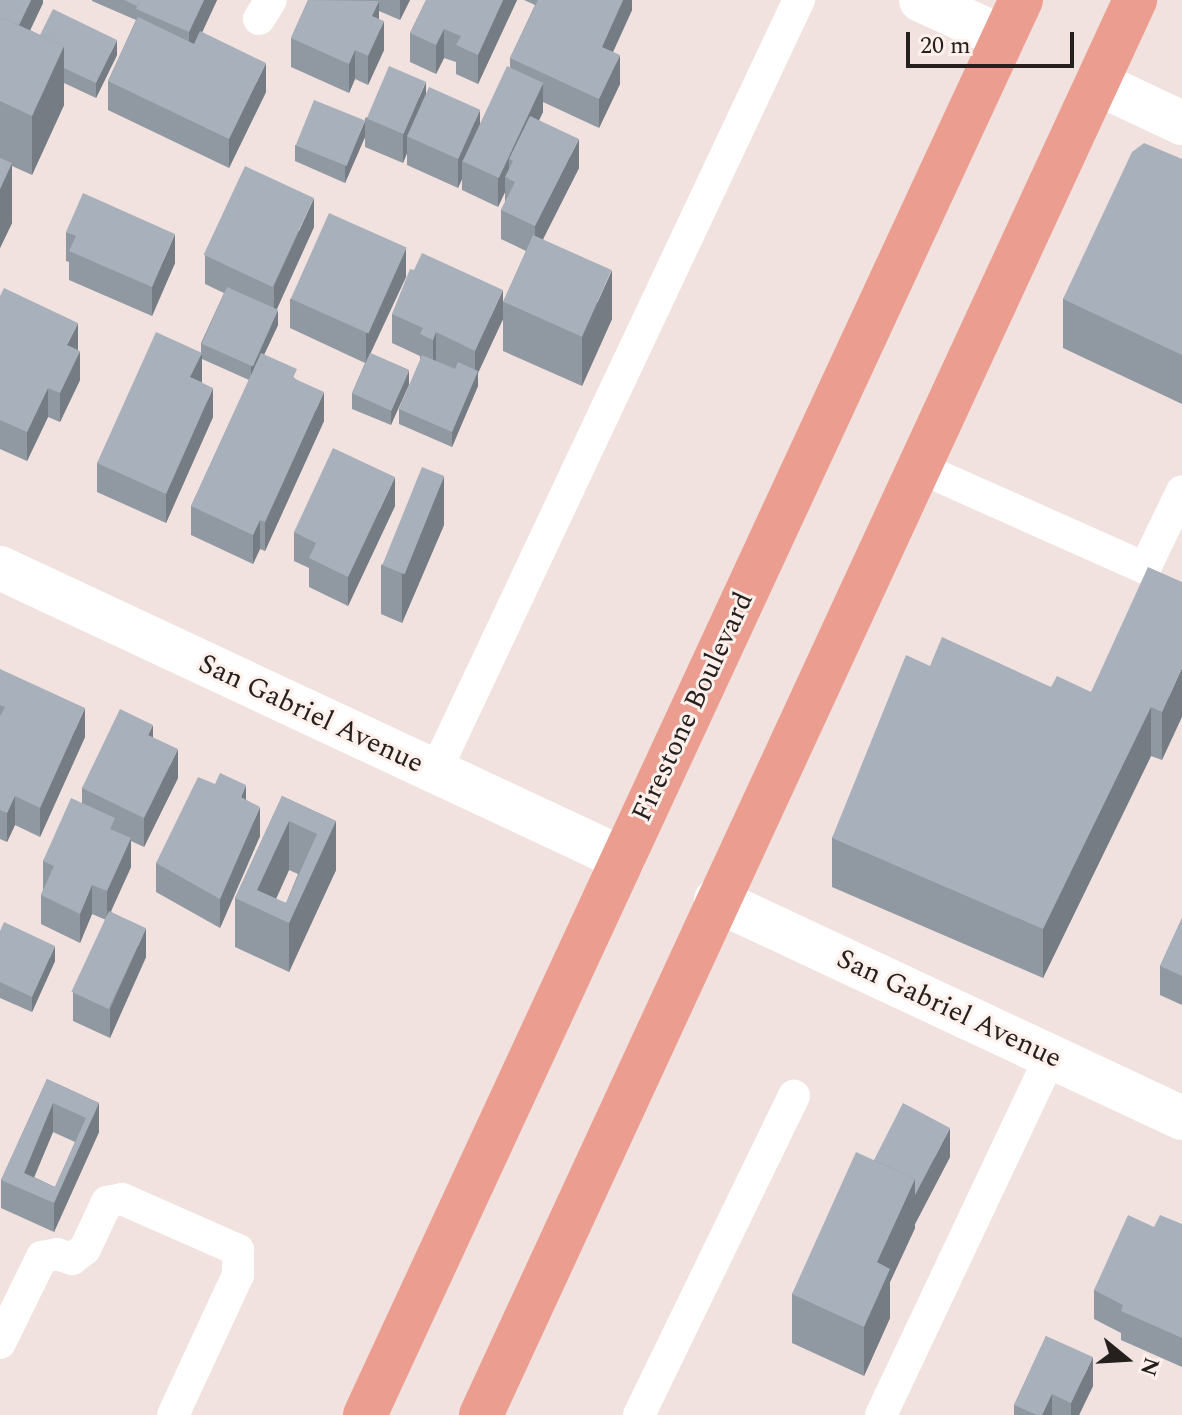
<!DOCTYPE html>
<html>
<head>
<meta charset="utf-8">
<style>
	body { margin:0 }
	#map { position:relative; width:1182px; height:1415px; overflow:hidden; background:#f1e2df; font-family:Spectral,serif }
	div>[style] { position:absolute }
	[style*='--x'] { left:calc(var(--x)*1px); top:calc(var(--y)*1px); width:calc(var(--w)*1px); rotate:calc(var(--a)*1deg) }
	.lane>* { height:32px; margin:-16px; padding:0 16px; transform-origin:16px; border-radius:16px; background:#fff }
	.street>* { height:44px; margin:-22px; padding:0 22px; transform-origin:22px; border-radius:22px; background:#fff }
	.primary>* { height:44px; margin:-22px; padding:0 22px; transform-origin:22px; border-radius:22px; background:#eb9d8f }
	.wall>* { inset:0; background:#9098a1 }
	.shaded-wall>* { inset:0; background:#767c83 }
	.building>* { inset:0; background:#a8b1bb; transform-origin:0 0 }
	span { translate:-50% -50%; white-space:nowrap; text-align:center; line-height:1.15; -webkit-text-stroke:6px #fff0ec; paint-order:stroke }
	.street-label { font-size:28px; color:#25201e }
	.north { position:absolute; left:1086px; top:1319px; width:80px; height:80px; -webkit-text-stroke:6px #fff0ec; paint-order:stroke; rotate:108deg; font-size:22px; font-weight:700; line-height:32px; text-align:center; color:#25201e }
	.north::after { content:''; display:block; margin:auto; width:28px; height:36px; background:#25201e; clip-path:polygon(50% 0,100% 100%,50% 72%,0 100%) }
	.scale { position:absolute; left:906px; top:32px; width:168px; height:36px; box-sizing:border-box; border:4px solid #25201e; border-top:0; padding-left:10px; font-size:24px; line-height:28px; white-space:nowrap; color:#25201e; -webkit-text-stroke:6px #fff0ec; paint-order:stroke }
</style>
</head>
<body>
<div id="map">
	<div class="lane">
		<i style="--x:259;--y:19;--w:22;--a:-58"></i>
		<i style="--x:918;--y:467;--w:248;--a:24"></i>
		<i style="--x:1145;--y:568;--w:85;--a:-64.3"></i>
		<i style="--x:435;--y:772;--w:854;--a:-64.76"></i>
		<i style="--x:0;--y:1343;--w:96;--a:-64"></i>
		<i style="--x:42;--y:1257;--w:15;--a:-11"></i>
		<i style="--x:57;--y:1254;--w:16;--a:18"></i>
		<i style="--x:72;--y:1259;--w:16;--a:-38"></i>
		<i style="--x:85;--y:1249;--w:52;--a:-64.9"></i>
		<i style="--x:107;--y:1202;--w:15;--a:-11"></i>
		<i style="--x:122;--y:1199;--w:127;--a:23.7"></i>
		<i style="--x:238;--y:1250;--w:25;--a:90"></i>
		<i style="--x:238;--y:1275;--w:154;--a:114.9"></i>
		<i style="--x:639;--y:1415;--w:355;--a:-64.1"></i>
		<i style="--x:881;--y:1415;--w:396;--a:-64.7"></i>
	</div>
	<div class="street">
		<i style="--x:921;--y:0;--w:91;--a:24.6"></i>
		<i style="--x:1097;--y:83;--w:94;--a:25.2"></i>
		<i style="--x:0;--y:568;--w:688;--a:25.04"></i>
		<i style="--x:716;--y:900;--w:514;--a:25.07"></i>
	</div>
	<div class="primary">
		<i style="--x:365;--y:1415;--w:1560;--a:-65.13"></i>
		<i style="--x:481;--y:1415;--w:1559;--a:-65.19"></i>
	</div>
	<div class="wall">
		<i style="clip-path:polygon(0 0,43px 0,43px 3px,30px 30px,40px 35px,117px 55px,96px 98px,64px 83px,64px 105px,32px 175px,12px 166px,12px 223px,0 248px)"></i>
		<i style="clip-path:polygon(92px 0,217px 0,202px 32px,266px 92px,229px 168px,108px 110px,108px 81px,136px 20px,92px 1px)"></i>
		<i style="clip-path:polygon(308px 0,410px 0,400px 20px,379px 11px,379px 19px,384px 50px,368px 85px,355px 79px,349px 93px,291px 67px,291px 38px)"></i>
		<i style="clip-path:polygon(426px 0,517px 0,478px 84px,456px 74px,456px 62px,444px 58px,436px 74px,410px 62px,410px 33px)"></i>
		<i style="clip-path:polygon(524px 0,632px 0,632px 10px,613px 52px,620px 84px,599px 128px,543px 102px,543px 112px,539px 120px,579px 168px,543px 239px,612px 319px,582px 386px,503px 351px,503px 302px,526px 251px,501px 239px,501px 210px,505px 202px,505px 192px,498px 207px,462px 190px,462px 179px,458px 188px,407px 165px,407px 153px,403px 163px,365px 147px,365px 118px,426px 95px,480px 124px,510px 68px,510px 58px,535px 5px)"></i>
		<i style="clip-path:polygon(365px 137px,345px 183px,295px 161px,295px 145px)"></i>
		<i style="clip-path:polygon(1182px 159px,1182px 404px,1063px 348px,1063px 299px)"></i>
		<i style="clip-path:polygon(314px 227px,277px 309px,278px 325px,264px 355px,297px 380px,324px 421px,265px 551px,260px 549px,253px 564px,191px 535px,191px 506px,249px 380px,202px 359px,202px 383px,213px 417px,166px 523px,97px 492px,97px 463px,201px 353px,201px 343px,224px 293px,205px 284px,205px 255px)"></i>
		<i style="clip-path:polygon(66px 232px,175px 263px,152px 316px,69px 280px,69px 262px,66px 261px)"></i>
		<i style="clip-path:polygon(406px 277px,370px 353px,409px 370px,391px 425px,352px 409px,352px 393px,365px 363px,290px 328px,290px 299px)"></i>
		<i style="clip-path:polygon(0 296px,78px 350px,80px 380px,60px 422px,48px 417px,27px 461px,0 449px)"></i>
		<i style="clip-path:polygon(392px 314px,503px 319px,478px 373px,478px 386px,452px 447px,399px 424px,399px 409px,420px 361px,420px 356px,392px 343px)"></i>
		<i style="clip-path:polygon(395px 506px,348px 606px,309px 587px,309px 568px,294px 561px,294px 532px)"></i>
		<i style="clip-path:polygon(444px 525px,402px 623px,381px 614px,381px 565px)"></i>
		<i style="clip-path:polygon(1182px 582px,1162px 760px,1151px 756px,1043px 978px,832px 887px,832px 838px,930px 666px,1051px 687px,1091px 692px)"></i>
		<i style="clip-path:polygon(0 669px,85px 737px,40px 837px,15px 825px,7px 842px,0 839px)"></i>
		<i style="clip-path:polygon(153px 737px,178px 778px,144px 847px,131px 841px,131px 867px,111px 911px,146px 957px,110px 1038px,73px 1021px,73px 992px,106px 920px,92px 914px,80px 943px,41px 924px,41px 895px,43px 890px,43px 861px,82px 803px,82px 788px)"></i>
		<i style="clip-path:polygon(evenodd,282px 796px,336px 821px,336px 870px,289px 972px,235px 947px,235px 898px,282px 796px,289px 870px,298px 874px,286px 903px,276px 899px,289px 870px)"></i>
		<i style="clip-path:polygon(246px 799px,260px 836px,220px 928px,156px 892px,156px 863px)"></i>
		<i style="clip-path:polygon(1182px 918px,1182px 1005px,1160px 995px,1160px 966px)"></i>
		<i style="clip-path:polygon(0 931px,55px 961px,32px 1012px,0 998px)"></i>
		<i style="clip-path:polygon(evenodd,47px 1079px,99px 1103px,99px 1132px,54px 1232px,1px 1208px,1px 1180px,47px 1079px,53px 1132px,75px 1142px,55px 1187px,34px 1177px,53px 1132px)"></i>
		<i style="clip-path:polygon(950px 1157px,915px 1224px,915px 1228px,890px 1282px,890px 1318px,864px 1376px,792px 1343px,792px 1294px,874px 1160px)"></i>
		<i style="clip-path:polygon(1182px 1224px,1182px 1367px,1121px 1340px,1121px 1333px,1094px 1319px,1094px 1290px,1154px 1227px)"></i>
		<i style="clip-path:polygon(1046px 1336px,1093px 1386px,1079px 1415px,1014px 1415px,1014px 1405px)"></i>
	</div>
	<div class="shaded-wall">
		<i style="clip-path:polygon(31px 0,43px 0,43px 3px,9px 75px,9px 46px)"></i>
		<i style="clip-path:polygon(204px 0,217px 0,189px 61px,189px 32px)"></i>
		<i style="clip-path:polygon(400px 0,410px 0,400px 20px)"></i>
		<i style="clip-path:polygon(503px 0,517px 0,478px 84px,478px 55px)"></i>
		<i style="clip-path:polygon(623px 0,632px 0,632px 10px,602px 76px,602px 47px)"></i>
		<i style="clip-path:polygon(379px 1px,379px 30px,372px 16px)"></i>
		<i style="clip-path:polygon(384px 21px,384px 50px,368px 85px,368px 56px)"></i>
		<i style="clip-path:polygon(444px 29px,444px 58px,436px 74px,436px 45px)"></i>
		<i style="clip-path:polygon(117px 40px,117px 55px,96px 98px,96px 83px)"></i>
		<i style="clip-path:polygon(64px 46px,64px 105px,32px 175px,32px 116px)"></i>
		<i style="clip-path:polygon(355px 50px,355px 79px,349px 93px,349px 64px)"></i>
		<i style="clip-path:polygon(620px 55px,620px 84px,599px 128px,599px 99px)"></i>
		<i style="clip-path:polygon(266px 63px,266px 92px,229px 168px,229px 139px)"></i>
		<i style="clip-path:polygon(426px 82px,426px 111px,407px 136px,407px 153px,403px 163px,403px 134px)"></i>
		<i style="clip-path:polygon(543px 83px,543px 112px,513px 174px,513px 161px,509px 159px,509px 179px,505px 177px,505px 192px,498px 207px,498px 178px)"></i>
		<i style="clip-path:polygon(480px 110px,480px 139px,462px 161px,462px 179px,458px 188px,458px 159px)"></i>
		<i style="clip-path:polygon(365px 121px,365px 137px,345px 183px,345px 167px)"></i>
		<i style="clip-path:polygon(579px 139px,579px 168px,535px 255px,535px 226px)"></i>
		<i style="clip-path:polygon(12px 163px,12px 223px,0 248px,0 189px)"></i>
		<i style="clip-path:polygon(314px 198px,314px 227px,274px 315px,274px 286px)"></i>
		<i style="clip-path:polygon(175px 234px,175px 263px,152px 316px,152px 287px)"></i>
		<i style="clip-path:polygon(406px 248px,406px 277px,366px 363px,366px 334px)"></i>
		<i style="clip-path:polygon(612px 270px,612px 319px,582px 386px,582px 337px)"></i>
		<i style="clip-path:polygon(503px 290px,503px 319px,478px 373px,478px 386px,452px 447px,452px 432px,475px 378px,475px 351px)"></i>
		<i style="clip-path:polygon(278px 310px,278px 325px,251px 382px,251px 367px)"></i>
		<i style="clip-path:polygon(78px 323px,78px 352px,67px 345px)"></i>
		<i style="clip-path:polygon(436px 332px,436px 361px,433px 369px,433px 340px)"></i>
		<i style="clip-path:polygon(80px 351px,80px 380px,60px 422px,60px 393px)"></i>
		<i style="clip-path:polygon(202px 353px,202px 382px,190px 377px)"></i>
		<i style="clip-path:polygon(409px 370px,409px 385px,391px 425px,391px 410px)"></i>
		<i style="clip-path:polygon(48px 388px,48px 417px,27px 461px,27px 432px)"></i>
		<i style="clip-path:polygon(213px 388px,213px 417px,166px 523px,166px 494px)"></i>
		<i style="clip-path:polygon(324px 392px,324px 421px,265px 551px,265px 522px)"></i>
		<i style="clip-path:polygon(444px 476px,444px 525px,402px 623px,402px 574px)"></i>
		<i style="clip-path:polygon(395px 477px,395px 506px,348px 606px,348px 577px)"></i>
		<i style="clip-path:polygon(260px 520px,260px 549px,253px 564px,253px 535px)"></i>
		<i style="clip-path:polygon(1182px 668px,1182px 717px,1162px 760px,1162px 712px)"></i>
		<i style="clip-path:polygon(1151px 707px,1151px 756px,1043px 978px,1043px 929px)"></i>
		<i style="clip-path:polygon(85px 708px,85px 737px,40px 837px,40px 808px)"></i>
		<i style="clip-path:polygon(153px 725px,153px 754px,148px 735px)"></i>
		<i style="clip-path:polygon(178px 749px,178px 778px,144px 847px,144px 818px)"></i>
		<i style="clip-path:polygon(246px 785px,246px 814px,241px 797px)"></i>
		<i style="clip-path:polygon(15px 796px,15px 825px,7px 842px,7px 813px)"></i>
		<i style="clip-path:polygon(260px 807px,260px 836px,220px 928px,220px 899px)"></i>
		<i style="clip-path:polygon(289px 821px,289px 870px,269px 914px,257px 890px)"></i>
		<i style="clip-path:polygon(336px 821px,336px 870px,289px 972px,289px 923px)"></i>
		<i style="clip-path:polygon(131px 838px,131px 867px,107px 920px,107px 891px)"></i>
		<i style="clip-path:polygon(92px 885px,92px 914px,80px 943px,80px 914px)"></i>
		<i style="clip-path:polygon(146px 928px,146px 957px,110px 1038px,110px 1009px)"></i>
		<i style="clip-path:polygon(55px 946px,55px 961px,32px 1012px,32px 997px)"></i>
		<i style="clip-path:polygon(53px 1103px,53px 1132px,28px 1192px,24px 1173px)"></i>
		<i style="clip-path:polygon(99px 1103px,99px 1132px,54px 1232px,54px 1203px)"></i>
		<i style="clip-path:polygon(950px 1128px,950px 1157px,915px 1224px,915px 1195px)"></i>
		<i style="clip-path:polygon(915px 1179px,915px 1228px,890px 1282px,890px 1318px,864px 1376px,864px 1327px,877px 1262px)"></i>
		<i style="clip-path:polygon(1093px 1357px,1093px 1386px,1079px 1415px,1071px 1415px,1071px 1403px)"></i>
		<i style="clip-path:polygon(1052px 1394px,1052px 1415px,1042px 1415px)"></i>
	</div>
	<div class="building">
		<i style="clip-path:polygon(0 0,31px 0,19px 25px,1px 17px,0 20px)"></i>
		<i style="clip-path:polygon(124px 0,140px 0,137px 6px)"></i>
		<i style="clip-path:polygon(140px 0,204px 0,189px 32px,136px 9px)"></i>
		<i style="clip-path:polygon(308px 0,379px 1px,372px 16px,384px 21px,368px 56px,355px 50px,349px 64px,291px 38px)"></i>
		<i style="clip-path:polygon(426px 0,503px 0,478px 55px,456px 45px,461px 36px,444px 29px,436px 45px,410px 33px)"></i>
		<i style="clip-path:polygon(538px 0,623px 0,602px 47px,620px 55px,599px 99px,510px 58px)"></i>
		<i style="clip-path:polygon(53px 9px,117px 40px,96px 83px,64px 68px,64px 46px,40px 35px)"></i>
		<i style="clip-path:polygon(1px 17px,64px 46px,32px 116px,0 101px,0 20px)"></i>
		<i style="clip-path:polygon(138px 17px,194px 44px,200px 31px,266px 63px,229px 139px,108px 81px)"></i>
		<i style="left:389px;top:66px;width:40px;height:57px;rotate:23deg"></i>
		<i style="left:507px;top:66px;width:40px;height:105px;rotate:25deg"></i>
		<i style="left:429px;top:87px;width:56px;height:54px;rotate:24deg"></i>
		<i style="left:314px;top:100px;width:55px;height:49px;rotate:22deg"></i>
		<i style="clip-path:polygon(530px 116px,579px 139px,535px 226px,501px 210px,515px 182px,505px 177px,513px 161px,509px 159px)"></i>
		<i style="clip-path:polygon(1144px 143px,1182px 159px,1182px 355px,1063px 299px,1132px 152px)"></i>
		<i style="clip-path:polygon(0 158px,12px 163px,0 189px)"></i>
		<i style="left:245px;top:166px;width:76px;height:98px;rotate:25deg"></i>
		<i style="clip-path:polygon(83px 193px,175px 234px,152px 287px,69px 251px,76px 236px,66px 232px)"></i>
		<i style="left:329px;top:213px;width:85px;height:94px;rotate:24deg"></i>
		<i style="left:533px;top:235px;width:86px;height:73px;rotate:24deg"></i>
		<i style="clip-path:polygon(422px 253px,503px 290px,475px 351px,436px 332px,433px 340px,420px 334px,423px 328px,392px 314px,410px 269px,414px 270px)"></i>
		<i style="left:227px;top:287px;width:56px;height:62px;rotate:24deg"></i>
		<i style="clip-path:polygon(4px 288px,78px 323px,67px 345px,80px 351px,60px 393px,48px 388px,27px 432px,0 420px,0 296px)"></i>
		<i style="clip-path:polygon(156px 332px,202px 353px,190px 377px,213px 388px,166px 494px,97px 463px)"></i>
		<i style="clip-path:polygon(261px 353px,297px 369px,293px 378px,324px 392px,265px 522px,260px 520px,253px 535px,191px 506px)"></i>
		<i style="left:370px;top:353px;width:43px;height:44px;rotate:24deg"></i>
		<i style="clip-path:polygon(422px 355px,455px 369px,458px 362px,478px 371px,452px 432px,399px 409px)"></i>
		<i style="clip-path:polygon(333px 448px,395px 477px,348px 577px,309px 558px,316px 543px,294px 532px)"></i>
		<i style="left:422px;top:467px;width:24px;height:106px;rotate:22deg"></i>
		<i style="clip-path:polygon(1148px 567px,1182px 582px,1182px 668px,1162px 712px,1151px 707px,1043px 929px,832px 838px,906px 655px,930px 666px,942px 637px,1051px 687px,1057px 676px,1091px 692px)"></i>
		<i style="clip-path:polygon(0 669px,85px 708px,40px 808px,15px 796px,7px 813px,0 810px,0 716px,5px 707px,0 705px)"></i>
		<i style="clip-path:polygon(120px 709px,153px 725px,148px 735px,178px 749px,144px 818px,82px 788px)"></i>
		<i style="clip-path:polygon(220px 773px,246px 785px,241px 797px,260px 807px,220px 899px,156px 863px,198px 777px,215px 784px)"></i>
		<i style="clip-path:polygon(evenodd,282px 796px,336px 821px,289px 923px,235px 898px,282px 796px,289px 821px,317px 834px,286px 903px,257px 890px,289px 821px)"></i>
		<i style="clip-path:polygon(71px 798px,115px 818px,110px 829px,131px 838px,107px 891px,92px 885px,80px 914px,41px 895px,54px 866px,43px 861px)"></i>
		<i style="left:109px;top:911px;width:41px;height:89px;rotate:25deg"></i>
		<i style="clip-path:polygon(1182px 918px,1182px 976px,1160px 966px)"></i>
		<i style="clip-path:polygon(4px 922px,55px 946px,32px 997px,0 982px,0 931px)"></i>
		<i style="clip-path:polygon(evenodd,47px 1079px,99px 1103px,54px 1203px,1px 1180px,47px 1079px,53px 1103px,86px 1118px,55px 1187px,24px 1173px,53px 1103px)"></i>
		<i style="clip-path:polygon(903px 1103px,950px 1128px,915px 1195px,915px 1179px,874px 1160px)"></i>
		<i style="clip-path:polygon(856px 1152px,915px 1179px,877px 1262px,890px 1269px,864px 1327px,792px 1294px)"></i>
		<i style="clip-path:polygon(1128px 1215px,1154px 1227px,1160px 1215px,1182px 1224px,1182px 1338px,1121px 1311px,1123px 1305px,1094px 1290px)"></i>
		<i style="clip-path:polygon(1046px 1336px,1093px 1357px,1071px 1403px,1052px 1394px,1042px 1415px,1037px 1415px,1014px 1405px)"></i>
	</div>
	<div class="street-label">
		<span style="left:693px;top:707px;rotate:-65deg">Firestone Boulevard</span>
		<span style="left:311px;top:714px;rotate:25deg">San Gabriel Avenue</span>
		<span style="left:949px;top:1009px;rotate:25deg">San Gabriel Avenue</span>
	</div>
	<div class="north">N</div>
	<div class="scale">20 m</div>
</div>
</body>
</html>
